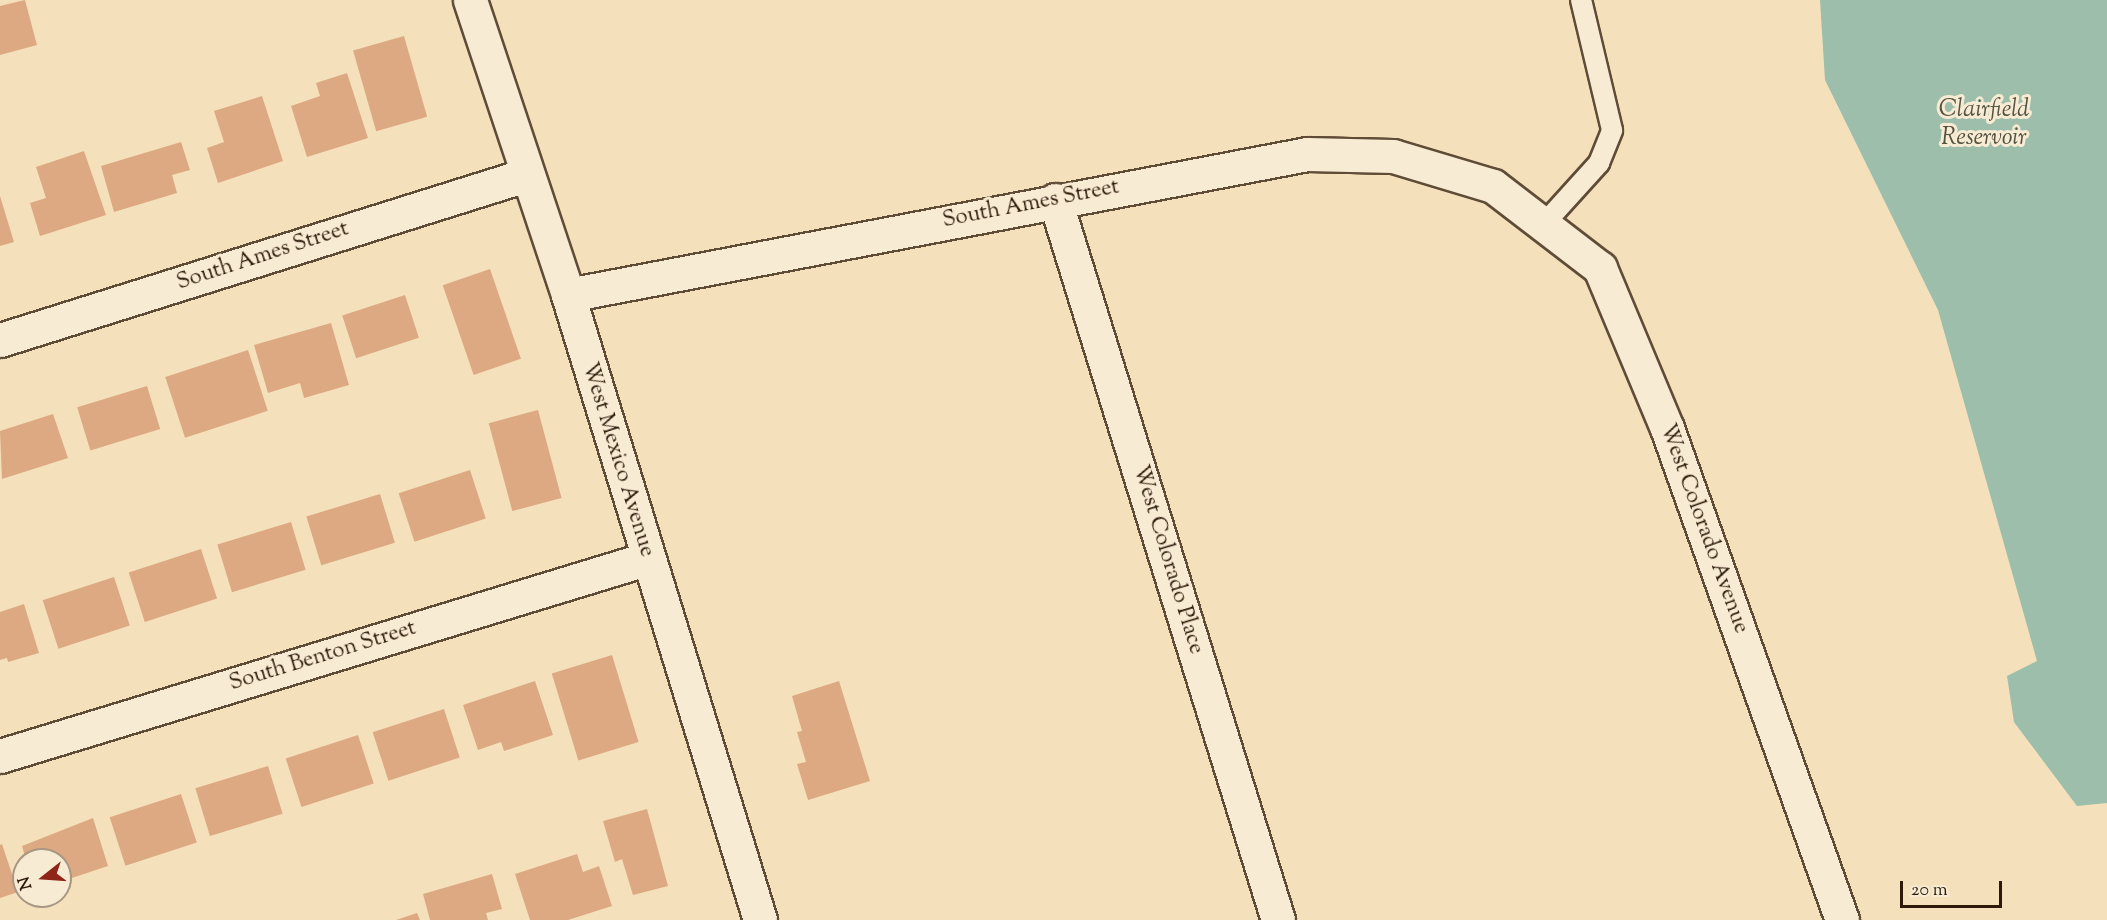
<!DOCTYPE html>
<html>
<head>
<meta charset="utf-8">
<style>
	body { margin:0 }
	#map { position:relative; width:2107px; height:920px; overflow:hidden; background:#f4e0bb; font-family:"Sorts Mill Goudy",serif }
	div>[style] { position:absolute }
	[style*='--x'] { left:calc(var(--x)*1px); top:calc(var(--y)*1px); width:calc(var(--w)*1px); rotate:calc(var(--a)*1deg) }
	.water>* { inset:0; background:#9dbeaa }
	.building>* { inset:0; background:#dda983; transform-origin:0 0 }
	.roads { filter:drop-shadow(2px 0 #5f4c37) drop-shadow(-2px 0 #5f4c37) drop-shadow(0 2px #5f4c37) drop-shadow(0 -2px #5f4c37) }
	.lane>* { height:20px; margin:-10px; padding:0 10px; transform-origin:10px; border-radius:10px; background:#f8ebd3 }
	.street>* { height:33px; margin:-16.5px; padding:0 16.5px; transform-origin:16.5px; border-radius:16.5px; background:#f8ebd3 }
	span { translate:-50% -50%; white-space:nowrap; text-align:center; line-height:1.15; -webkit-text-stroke:6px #f8ebd3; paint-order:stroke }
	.street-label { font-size:22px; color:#2d1a0b }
	.water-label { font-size:24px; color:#545343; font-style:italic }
	.north { position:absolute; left:12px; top:848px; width:60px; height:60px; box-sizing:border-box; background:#f8ebd3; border:2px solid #a79783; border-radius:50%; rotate:253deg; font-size:16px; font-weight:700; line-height:24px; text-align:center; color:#2d1a0b }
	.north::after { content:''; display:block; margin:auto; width:21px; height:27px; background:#8f2418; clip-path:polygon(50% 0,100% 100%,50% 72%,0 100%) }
	.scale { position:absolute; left:1900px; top:881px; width:102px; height:27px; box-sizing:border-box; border:3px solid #2d1a0b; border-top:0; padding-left:8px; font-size:18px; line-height:21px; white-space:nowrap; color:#2d1a0b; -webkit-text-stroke:4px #f8ebd3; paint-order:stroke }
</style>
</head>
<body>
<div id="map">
	<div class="water">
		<i style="clip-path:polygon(1820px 0,2107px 0,2107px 803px,2077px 806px,2014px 722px,2007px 676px,2037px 661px,1938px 310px,1825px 80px)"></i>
	</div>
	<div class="building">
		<i style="clip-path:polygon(25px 0,37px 45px,0 55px,0 6px)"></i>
		<i style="left:404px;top:36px;width:84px;height:53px;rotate:74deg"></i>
		<i style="clip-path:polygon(347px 73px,368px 138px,307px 157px,291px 106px,320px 96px,316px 83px)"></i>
		<i style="clip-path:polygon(262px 96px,283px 161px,218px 183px,207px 148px,224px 142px,214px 111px)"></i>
		<i style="clip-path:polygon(181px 142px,190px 170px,172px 175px,177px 193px,114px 212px,101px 166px)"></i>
		<i style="clip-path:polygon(84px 151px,106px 215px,40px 236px,30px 203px,46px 198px,36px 167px)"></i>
		<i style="clip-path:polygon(0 196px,14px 242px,0 246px)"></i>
		<i style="left:490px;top:269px;width:95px;height:50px;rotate:71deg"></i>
		<i style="left:405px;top:295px;width:45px;height:66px;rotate:72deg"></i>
		<i style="clip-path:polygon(331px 323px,349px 385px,304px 398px,300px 383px,268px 393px,254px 345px)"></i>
		<i style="left:248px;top:350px;width:64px;height:87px;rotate:72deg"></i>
		<i style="left:147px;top:386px;width:45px;height:73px;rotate:73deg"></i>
		<i style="left:538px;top:410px;width:91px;height:51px;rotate:75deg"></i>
		<i style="clip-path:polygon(53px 414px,68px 458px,2px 479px,0 431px)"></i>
		<i style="left:470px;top:470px;width:51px;height:75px;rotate:72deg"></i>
		<i style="left:380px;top:494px;width:51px;height:77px;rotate:73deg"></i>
		<i style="left:291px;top:522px;width:50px;height:77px;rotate:73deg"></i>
		<i style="left:201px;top:549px;width:52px;height:76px;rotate:72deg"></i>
		<i style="left:114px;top:577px;width:51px;height:75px;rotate:72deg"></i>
		<i style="clip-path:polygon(24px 604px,39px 653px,8px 662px,7px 658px,0 660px,0 612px)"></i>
		<i style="left:612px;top:655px;width:91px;height:63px;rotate:73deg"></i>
		<i style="clip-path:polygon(535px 681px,553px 735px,504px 751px,501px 742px,478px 750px,463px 705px)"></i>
		<i style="clip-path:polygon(839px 681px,870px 781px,808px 800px,797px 764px,806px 762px,797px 732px,802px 731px,792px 696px)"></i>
		<i style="left:444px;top:709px;width:51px;height:75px;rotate:72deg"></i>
		<i style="left:358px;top:735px;width:51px;height:76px;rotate:72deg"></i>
		<i style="left:268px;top:766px;width:50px;height:76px;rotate:73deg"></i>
		<i style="left:181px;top:794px;width:51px;height:75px;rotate:72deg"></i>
		<i style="clip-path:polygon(647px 809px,668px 886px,633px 895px,622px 859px,615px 862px,603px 821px)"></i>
		<i style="clip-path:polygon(93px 818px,108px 866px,60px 882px,60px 860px,26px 860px,22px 846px)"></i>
		<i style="clip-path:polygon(2px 844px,18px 892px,0 898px,0 845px)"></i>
		<i style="clip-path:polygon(577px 854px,583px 872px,599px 866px,612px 906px,568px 920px,530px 920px,515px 874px)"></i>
		<i style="clip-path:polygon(492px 874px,502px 909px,486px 913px,488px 920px,430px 920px,423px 894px)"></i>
		<i style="clip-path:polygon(417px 913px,420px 920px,396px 920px)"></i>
	</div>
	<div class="roads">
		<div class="lane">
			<i style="--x:1543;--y:225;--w:84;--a:-47.9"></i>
			<i style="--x:1599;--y:163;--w:35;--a:-68"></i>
			<i style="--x:1612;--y:130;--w:134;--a:-103.4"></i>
		</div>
		<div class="street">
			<i style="--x:470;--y:0;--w:311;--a:71.6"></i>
			<i style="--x:568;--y:295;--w:654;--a:72.92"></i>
			<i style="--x:1055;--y:200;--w:754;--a:72.79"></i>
			<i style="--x:568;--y:295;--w:752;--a:-10.8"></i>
			<i style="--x:1307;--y:154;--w:86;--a:1.3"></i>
			<i style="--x:1393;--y:156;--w:104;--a:16.7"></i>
			<i style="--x:1493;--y:186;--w:135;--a:37.5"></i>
			<i style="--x:1600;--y:268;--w:173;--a:67.3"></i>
			<i style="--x:1667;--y:428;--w:522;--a:70.42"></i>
			<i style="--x:0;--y:340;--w:551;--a:-17.42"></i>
			<i style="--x:0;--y:756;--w:675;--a:-16.96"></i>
		</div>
	</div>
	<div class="street-label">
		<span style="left:1031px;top:205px;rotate:-11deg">South Ames Street</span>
		<span style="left:263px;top:257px;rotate:-18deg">South Ames Street</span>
		<span style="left:617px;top:460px;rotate:73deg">West Mexico Avenue</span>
		<span style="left:1703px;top:529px;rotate:70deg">West Colorado Avenue</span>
		<span style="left:1167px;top:560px;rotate:73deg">West Colorado Place</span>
		<span style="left:323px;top:657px;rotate:-17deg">South Benton Street</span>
	</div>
	<div class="water-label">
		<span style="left:1984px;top:125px">Clairfield<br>Reservoir</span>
	</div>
	<div class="north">N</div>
	<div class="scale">20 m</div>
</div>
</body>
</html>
